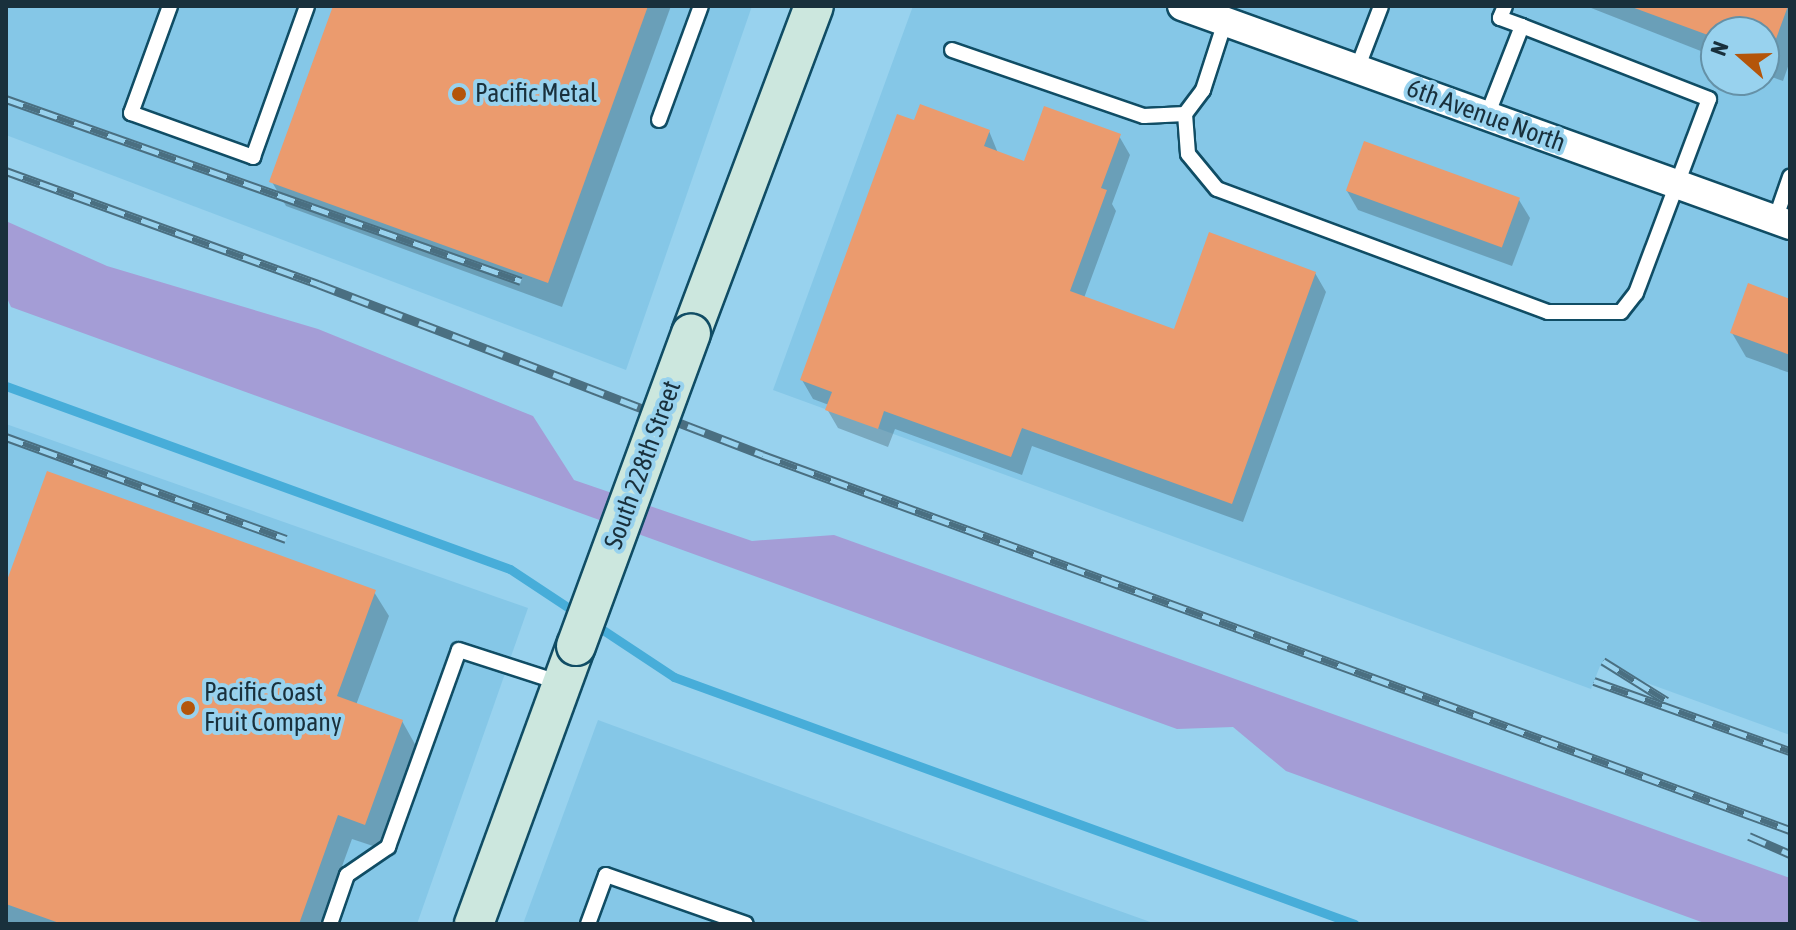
<!DOCTYPE html>
<html>
<head>
<meta charset="utf-8">
<style>
	body { margin:0 }
	#map { position:relative; width:1796px; height:930px; overflow:hidden; background:#98d2ee; font-family:"Asap Condensed",sans-serif }
	div>[style] { position:absolute }
	[style*='--x'] { left:calc(var(--x)*1px); top:calc(var(--y)*1px); width:calc(var(--w)*1px); rotate:calc(var(--a)*1deg) }
	.built>* { inset:0; background:#85c7e7 }
	.green>* { inset:0; background:#a49dd6 }
	.shadow>* { inset:0; background:#0003 }
	.stream>* { height:9px; margin:-4.5px; padding:0 4.5px; transform-origin:4.5px; border-radius:4.5px; background:#47add9 }
	.building>* { inset:0; background:#eb9b6e; transform-origin:0 0 }
	.roads { filter:drop-shadow(2px 0 #104d65) drop-shadow(-2px 0 #104d65) drop-shadow(0 2px #104d65) drop-shadow(0 -2px #104d65) }
	.lane>* { height:14px; margin:-7px; padding:0 7px; transform-origin:7px; border-radius:7px; background:#fff }
	.street>* { height:28px; margin:-14px; padding:0 14px; transform-origin:14px; border-radius:14px; background:#fff }
	.secondary>* { height:38px; margin:-19px; padding:0 19px; transform-origin:19px; border-radius:19px; background:#cce7de }
	.rail>* { height:9px; margin-top:-4.5px; transform-origin:0; background:repeating-linear-gradient(90deg,#98d2ee 0 18px,#4a6f81 0 36px); box-sizing:border-box; border-block:2px solid #4a6f81 }
	.bridges { filter:drop-shadow(2px 0 #104d65) drop-shadow(-2px 0 #104d65) drop-shadow(0 2px #104d65) drop-shadow(0 -2px #104d65) }
	.secondary-bridge>* { height:38px; margin:-19px; padding:0 19px; transform-origin:19px; border-radius:19px; background:#cce7de }
	.dots>* { width:22px; height:22px; translate:-50% -50%; box-sizing:border-box; border:4px solid #98d2ee; border-radius:50% }
	span { translate:-50% -50%; white-space:nowrap; text-align:center; line-height:1.15; -webkit-text-stroke:8px #98d2ee; paint-order:stroke }
	.poi-label { font-size:26px; color:#19303c }
	.left { translate:0 -50%; text-align:left }
	.street-label { font-size:26px; color:#19303c }
	.frame { position:absolute; inset:0; border:8px solid #19303c; pointer-events:none }
	.north { position:absolute; left:1700px; top:16px; width:80px; height:80px; box-sizing:border-box; background:#98d2ee; border:2px solid #6591a7; border-radius:50%; rotate:290deg; font-size:22px; font-weight:700; line-height:32px; text-align:center; color:#19303c }
	.north::after { content:''; display:block; margin:auto; width:28px; height:36px; background:#b4550a; clip-path:polygon(50% 0,100% 100%,50% 72%,0 100%) }
</style>
</head>
<body>
<div id="map">
	<div class="built">
		<i style="clip-path:polygon(6px 6px,752px 6px,626px 370px,6px 135px)"></i>
		<i style="clip-path:polygon(evenodd,913px 6px,1790px 6px,1790px 735px,1600px 666px,1591px 689px,773px 390px,913px 6px,1716px 32px,1764px 32px,1764px 80px,1716px 80px,1716px 32px)"></i>
		<i style="clip-path:polygon(6px 424px,528px 608px,417px 924px,6px 924px)"></i>
		<i style="clip-path:polygon(598px 720px,1072px 894px,1156px 924px,523px 924px)"></i>
	</div>
	<div class="green">
		<i style="clip-path:polygon(8px 222px,107px 266px,318px 329px,533px 416px,574px 480px,752px 541px,834px 535px,1790px 878px,1790px 924px,1707px 924px,1286px 771px,1233px 727px,1177px 729px,11px 307px,6px 296px)"></i>
	</div>
	<div class="shadow">
		<i style="clip-path:polygon(335px 6px,671px 6px,562px 307px,286px 206px,272px 182px)"></i>
		<i style="clip-path:polygon(1586px 6px,1790px 6px,1790px 61px,1783px 81px,1764px 74px,1764px 32px,1716px 32px,1716px 57px)"></i>
		<i style="clip-path:polygon(916px 123px,989px 131px,998px 153px,1025px 163px,1119px 136px,1130px 155px,1112px 204px,1116px 211px,1084px 298px,1175px 331px,1315px 273px,1326px 292px,1243px 522px,1032px 446px,1022px 475px,895px 429px,888px 447px,838px 428px,827px 409px,829px 405px,813px 399px,802px 380px)"></i>
		<i style="clip-path:polygon(1347px 191px,1519px 200px,1530px 218px,1512px 266px,1358px 210px)"></i>
		<i style="clip-path:polygon(1790px 301px,1790px 373px,1746px 357px,1732px 333px)"></i>
		<i style="clip-path:polygon(6px 588px,374px 592px,389px 616px,356px 705px,402px 721px,416px 746px,379px 848px,352px 839px,321px 924px,6px 922px)"></i>
	</div>
	<div class="stream">
		<i style="--x:6;--y:386;--w:536;--a:19.96"></i>
		<i style="--x:510;--y:569;--w:82;--a:33.5"></i>
		<i style="--x:594;--y:624;--w:96;--a:33.5"></i>
		<i style="--x:674;--y:677;--w:724;--a:19.94"></i>
	</div>
	<div class="building">
		<i style="clip-path:polygon(333px 6px,648px 6px,548px 283px,269px 182px)"></i>
		<i style="clip-path:polygon(1629px 6px,1788px 6px,1769px 58px,1764px 56px,1764px 32px,1716px 32px,1716px 38px)"></i>
		<i style="clip-path:polygon(920px 104px,990px 130px,984px 146px,1024px 161px,1044px 106px,1121px 134px,1101px 188px,1107px 190px,1070px 291px,1174px 329px,1209px 232px,1316px 272px,1232px 504px,1022px 428px,1011px 457px,884px 411px,878px 429px,825px 410px,832px 392px,800px 380px,897px 114px,914px 120px)"></i>
		<i style="left:1364px;top:141px;width:166px;height:53px;rotate:20deg"></i>
		<i style="clip-path:polygon(1748px 283px,1790px 299px,1790px 355px,1730px 333px)"></i>
		<i style="clip-path:polygon(47px 471px,376px 590px,337px 696px,403px 720px,365px 825px,338px 815px,299px 924px,62px 924px,6px 904px,6px 583px)"></i>
	</div>
	<div class="roads">
		<div class="lane">
			<i style="--x:170;--y:6;--w:114;--a:110"></i>
			<i style="--x:131;--y:113;--w:130;--a:19.8"></i>
			<i style="--x:253;--y:157;--w:160;--a:-70.3"></i>
			<i style="--x:1505;--y:6;--w:13;--a:113"></i>
			<i style="--x:1500;--y:18;--w:23;--a:20"></i>
			<i style="--x:952;--y:50;--w:203;--a:19"></i>
			<i style="--x:1144;--y:116;--w:41;--a:-2.8"></i>
			<i style="--x:1185;--y:114;--w:30;--a:-53"></i>
			<i style="--x:1203;--y:90;--w:71;--a:-72.1"></i>
			<i style="--x:1357;--y:69;--w:67;--a:-69.1"></i>
			<i style="--x:1185;--y:114;--w:40;--a:85.7"></i>
			<i style="--x:1188;--y:154;--w:45;--a:50.4"></i>
			<i style="--x:1217;--y:189;--w:353;--a:20.4"></i>
			<i style="--x:1548;--y:312;--w:73;--a:0"></i>
			<i style="--x:1621;--y:312;--w:24;--a:-52"></i>
			<i style="--x:1636;--y:293;--w:207;--a:-69.4"></i>
			<i style="--x:1709;--y:99;--w:201;--a:-158.7"></i>
			<i style="--x:1522;--y:26;--w:97;--a:111.3"></i>
			<i style="--x:659;--y:120;--w:121;--a:-69.8"></i>
			<i style="--x:1775;--y:220;--w:46;--a:-70.8"></i>
			<i style="--x:330;--y:924;--w:52;--a:-70.9"></i>
			<i style="--x:347;--y:875;--w:50;--a:-34.3"></i>
			<i style="--x:388;--y:847;--w:209;--a:-70.2"></i>
			<i style="--x:459;--y:650;--w:107;--a:17.9"></i>
			<i style="--x:588;--y:924;--w:52;--a:-69.8"></i>
			<i style="--x:606;--y:875;--w:148;--a:19.3"></i>
		</div>
		<div class="street">
			<i style="--x:1182;--y:6;--w:646;--a:19.81"></i>
		</div>
		<div class="secondary">
			<i style="--x:691;--y:333;--w:349;--a:-69.4"></i>
			<i style="--x:474;--y:924;--w:296;--a:-69.9"></i>
		</div>
	</div>
	<div class="rail">
		<i style="--x:6;--y:99;--w:546;--a:19.46"></i>
		<i style="--x:6;--y:171;--w:332;--a:19.9"></i>
		<i style="--x:318;--y:284;--w:477;--a:21"></i>
		<i style="--x:763;--y:455;--w:1093;--a:20.06"></i>
		<i style="--x:6;--y:437;--w:298;--a:20"></i>
		<i style="--x:1603;--y:661;--w:75;--a:32"></i>
		<i style="--x:1594;--y:681;--w:208;--a:19.7"></i>
		<i style="--x:1749;--y:836;--w:45;--a:23.7"></i>
	</div>
	<div class="bridges">
		<div class="secondary-bridge">
			<i style="--x:576;--y:646;--w:333;--a:-69.8"></i>
		</div>
	</div>
	<div class="dots">
		<i style="left:459px;top:94px;background:#b4550a"></i>
		<i style="left:188px;top:708px;background:#b4550a"></i>
	</div>
	<div class="poi-label">
		<span class="left" style="left:475px;top:94px">Pacific Metal</span>
		<span class="left" style="left:204px;top:708px">Pacific Coast<br>Fruit Company</span>
	</div>
	<div class="street-label">
		<span style="left:1486px;top:116px;rotate:20deg">6th Avenue North</span>
		<span style="left:643px;top:465px;rotate:-70deg">South 228th Street</span>
	</div>
	<div class="frame"></div>
	<div class="north">N</div>
</div>
</body>
</html>
